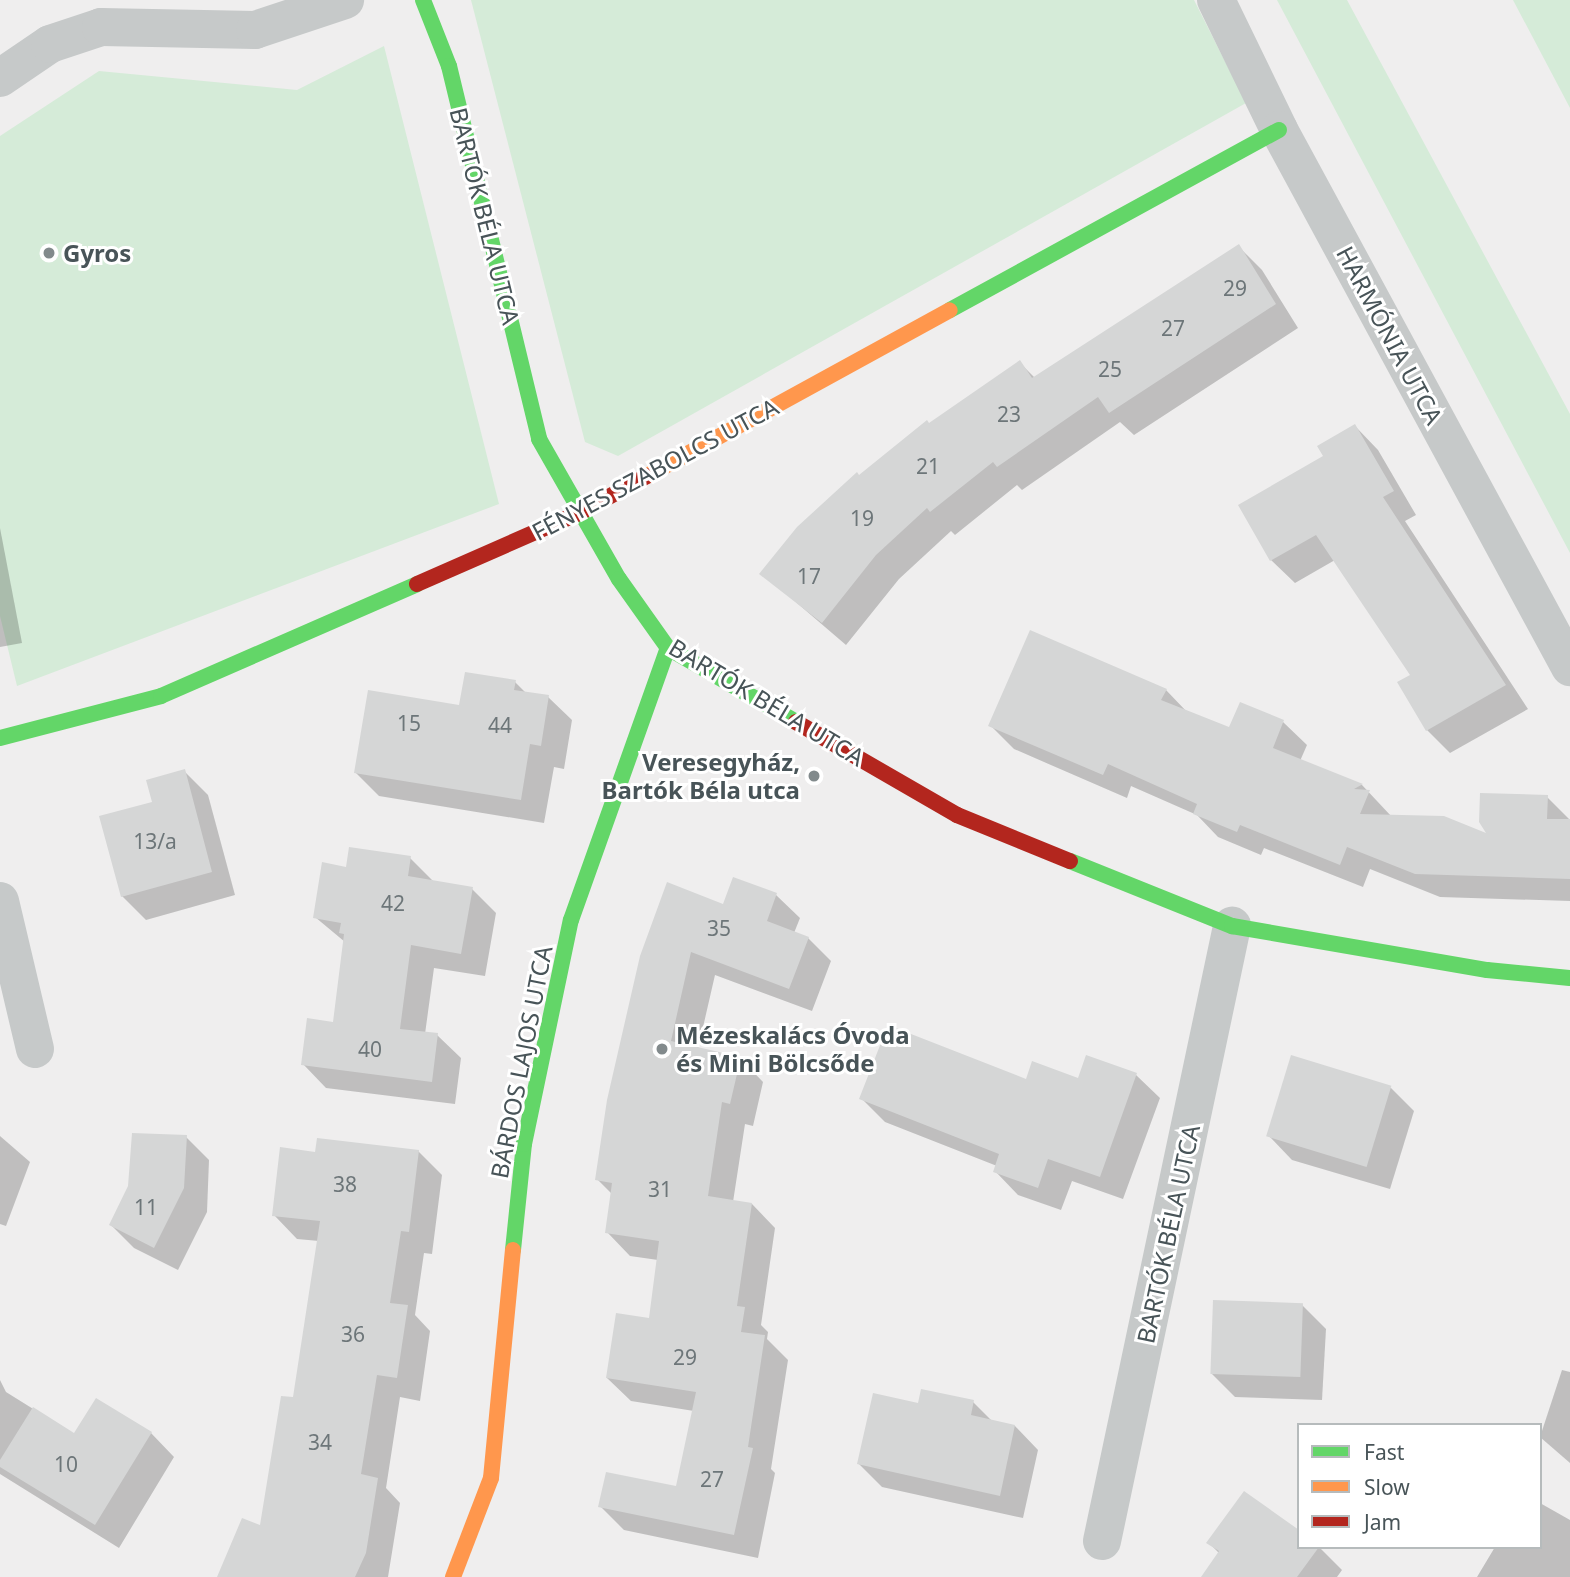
<!DOCTYPE html>
<html>
<head>
<meta charset="utf-8">
<style>
	body { margin:0 }
	#map { position:relative; width:1570px; height:1577px; overflow:hidden; background:#efeeee; font-family:"Noto Sans",sans-serif }
	div>[style] { position:absolute }
	[style*='--x'] { left:calc(var(--x)*1px); top:calc(var(--y)*1px); width:calc(var(--w)*1px); rotate:calc(var(--a)*1deg) }
	.green>* { inset:0; background:#d5ebd8 }
	.shadow>* { inset:0; background:#0003 }
	.building>* { inset:0; background:#d5d6d6; transform-origin:0 0 }
	.street>* { height:38px; margin:-19px; padding:0 19px; transform-origin:19px; border-radius:19px; background:#c6c9c9 }
	.fast>* { height:16px; margin:-8px; padding:0 8px; transform-origin:8px; border-radius:8px; background:#63d668 }
	.slow>* { height:16px; margin:-8px; padding:0 8px; transform-origin:8px; border-radius:8px; background:#ff974d }
	.jam>* { height:16px; margin:-8px; padding:0 8px; transform-origin:8px; border-radius:8px; background:#b3261e }
	.dots>* { width:19px; height:19px; translate:-50% -50%; box-sizing:border-box; border:4px solid #fff; border-radius:50% }
	span { translate:-50% -50%; white-space:nowrap; text-align:center; line-height:1.15; -webkit-text-stroke:6px #fff; paint-order:stroke }
	.number-label { font-size:21px; color:#6d7679 }
	.number-label span { -webkit-text-stroke-width:0 }
	.street-label { font-size:24px; color:#485458 }
	.poi-label { font-size:24px; color:#485458; font-weight:700 }
	.left { translate:0 -50%; text-align:left }
	.right { translate:-100% -50%; text-align:right }
	.legend { position:absolute; left:1297px; top:1423px; width:245px; height:126px; box-sizing:border-box; background:#fff; border:2px solid #b6bbbc; margin:0; padding:9px 12px; list-style:none; font-size:21px; color:#485458 }
	.legend li { display:flex; align-items:center; gap:14px; height:35px }
	.legend b { width:35px; border:2px solid #b6bbbc }
</style>
</head>
<body>
<div id="map">
	<div class="green">
		<i style="clip-path:polygon(471px 0,1194px 0,1246px 103px,618px 456px,585px 442px)"></i>
		<i style="clip-path:polygon(1277px 0,1347px 0,1570px 414px,1570px 553px)"></i>
		<i style="clip-path:polygon(1513px 0,1570px 0,1570px 108px)"></i>
		<i style="clip-path:polygon(384px 46px,499px 504px,17px 686px,0 616px,0 136px,99px 71px,297px 90px)"></i>
	</div>
	<div class="shadow">
		<i style="clip-path:polygon(1239px 247px,1262px 270px,1298px 328px,1134px 435px,1120px 422px,1022px 490px,1017px 485px,955px 535px,951px 531px,899px 579px,846px 645px,762px 573px,859px 477px,1019px 362px,1035px 378px)"></i>
		<i style="clip-path:polygon(1355px 426px,1378px 450px,1416px 515px,1405px 521px,1528px 709px,1450px 753px,1427px 730px,1412px 675px,1335px 560px,1295px 583px,1271px 560px,1325px 457px)"></i>
		<i style="clip-path:polygon(0 528px,22px 643px,0 647px)"></i>
		<i style="clip-path:polygon(515px 682px,527px 694px,548px 697px,572px 720px,564px 769px,554px 767px,544px 823px,379px 796px,356px 773px,461px 708px)"></i>
		<i style="clip-path:polygon(1166px 690px,1188px 713px,1230px 729px,1283px 722px,1307px 745px,1300px 761px,1362px 785px,1392px 817px,1490px 837px,1547px 797px,1570px 820px,1570px 901px,1440px 897px,1370px 869px,1363px 887px,1264px 848px,1261px 855px,1218px 837px,1197px 815px,1131px 786px,1127px 798px,1014px 749px,990px 725px)"></i>
		<i style="clip-path:polygon(184px 771px,208px 795px,235px 895px,146px 920px,122px 896px,154px 803px)"></i>
		<i style="clip-path:polygon(410px 858px,433px 881px,472px 889px,496px 913px,485px 976px,434px 968px,425px 1034px,437px 1035px,461px 1058px,455px 1104px,326px 1088px,303px 1064px,334px 1024px,345px 942px,315px 917px,348px 869px)"></i>
		<i style="clip-path:polygon(776px 895px,800px 918px,794px 933px,808px 938px,831px 961px,812px 1011px,715px 975px,698px 1049px,740px 1058px,763px 1082px,753px 1126px,745px 1124px,733px 1202px,752px 1204px,775px 1228px,761px 1325px,768px 1332px,767px 1339px,788px 1360px,771px 1469px,775px 1473px,758px 1558px,624px 1530px,600px 1506px,677px 1488px,694px 1411px,631px 1401px,607px 1378px,650px 1320px,658px 1260px,630px 1256px,607px 1232px,612px 1194px,597px 1179px,642px 956px,724px 906px)"></i>
		<i style="clip-path:polygon(1293px 1058px,1391px 1088px,1414px 1111px,1390px 1189px,1292px 1160px,1269px 1136px)"></i>
		<i style="clip-path:polygon(1136px 1075px,1160px 1098px,1123px 1199px,1072px 1181px,1061px 1210px,1018px 1195px,995px 1171px,997px 1166px,885px 1122px,861px 1098px)"></i>
		<i style="clip-path:polygon(0 1136px,30px 1162px,6px 1226px,0 1224px)"></i>
		<i style="clip-path:polygon(186px 1137px,209px 1160px,207px 1212px,178px 1270px,134px 1248px,111px 1225px,130px 1186px)"></i>
		<i style="clip-path:polygon(418px 1151px,442px 1175px,432px 1254px,424px 1253px,415px 1315px,430px 1331px,420px 1401px,400px 1397px,386px 1488px,400px 1503px,388px 1577px,219px 1577px,262px 1528px,294px 1399px,319px 1241px,297px 1239px,274px 1215px,317px 1154px)"></i>
		<i style="clip-path:polygon(1302px 1305px,1326px 1329px,1322px 1400px,1235px 1397px,1212px 1374px)"></i>
		<i style="clip-path:polygon(1562px 1370px,1570px 1372px,1570px 1463px,1540px 1437px)"></i>
		<i style="clip-path:polygon(0 1380px,6px 1392px,75px 1435px,151px 1433px,174px 1457px,119px 1548px,0 1474px)"></i>
		<i style="clip-path:polygon(973px 1402px,993px 1422px,1015px 1426px,1038px 1450px,1023px 1518px,882px 1487px,859px 1464px,920px 1405px)"></i>
		<i style="clip-path:polygon(1540px 1503px,1570px 1520px,1570px 1577px,1477px 1577px,1495px 1547px,1540px 1547px)"></i>
		<i style="clip-path:polygon(1209px 1543px,1319px 1547px,1342px 1570px,1337px 1577px,1203px 1577px,1220px 1554px)"></i>
	</div>
	<div class="building">
		<i style="clip-path:polygon(1239px 244px,1276px 304px,1109px 413px,1098px 397px,997px 467px,993px 462px,930px 512px,927px 508px,876px 555px,822px 623px,759px 574px,797px 527px,857px 472px,859px 475px,927px 420px,929px 423px,1020px 360px,1032px 378px)"></i>
		<i style="clip-path:polygon(1355px 424px,1394px 491px,1383px 497px,1506px 685px,1426px 731px,1397px 682px,1410px 675px,1316px 535px,1270px 561px,1238px 505px,1323px 456px,1317px 446px)"></i>
		<i style="clip-path:polygon(1030px 630px,1167px 689px,1161px 700px,1229px 727px,1240px 702px,1284px 720px,1273px 748px,1363px 784px,1354px 789px,1370px 790px,1360px 814px,1444px 816px,1486px 833px,1479px 822px,1480px 793px,1548px 795px,1547px 819px,1570px 819px,1570px 879px,1415px 874px,1347px 847px,1340px 865px,1240px 825px,1237px 832px,1193px 814px,1197px 804px,1108px 764px,1103px 775px,988px 726px)"></i>
		<i style="clip-path:polygon(465px 672px,516px 680px,514px 690px,549px 695px,541px 746px,530px 744px,521px 800px,354px 773px,368px 690px,459px 705px)"></i>
		<i style="clip-path:polygon(185px 769px,212px 872px,121px 897px,99px 816px,152px 802px,146px 780px)"></i>
		<i style="clip-path:polygon(349px 847px,411px 856px,408px 876px,473px 887px,461px 954px,411px 945px,400px 1029px,438px 1033px,432px 1082px,301px 1065px,307px 1018px,333px 1022px,344px 934px,339px 933px,341px 923px,313px 918px,322px 862px,346px 867px)"></i>
		<i style="clip-path:polygon(733px 877px,777px 893px,767px 921px,809px 937px,789px 989px,691px 952px,671px 1041px,741px 1057px,730px 1104px,722px 1102px,708px 1196px,752px 1203px,737px 1306px,745px 1307px,741px 1332px,765px 1335px,748px 1447px,753px 1448px,734px 1535px,598px 1507px,606px 1472px,676px 1486px,696px 1392px,606px 1378px,616px 1313px,649px 1318px,659px 1241px,605px 1233px,612px 1183px,595px 1180px,607px 1100px,640px 956px,667px 882px,723px 904px)"></i>
		<i style="clip-path:polygon(888px 1025px,1026px 1079px,1032px 1061px,1078px 1078px,1086px 1055px,1137px 1073px,1100px 1177px,1048px 1159px,1038px 1188px,993px 1172px,999px 1154px,859px 1099px)"></i>
		<i style="left:1291px;top:1055px;width:105px;height:85px;rotate:17deg"></i>
		<i style="clip-path:polygon(132px 1133px,187px 1135px,184px 1188px,154px 1248px,109px 1225px,128px 1186px)"></i>
		<i style="clip-path:polygon(317px 1138px,419px 1150px,409px 1232px,401px 1231px,390px 1303px,408px 1305px,397px 1378px,377px 1375px,361px 1474px,378px 1478px,366px 1553px,355px 1577px,217px 1577px,242px 1518px,260px 1525px,281px 1396px,293px 1397px,320px 1221px,272px 1216px,280px 1147px,315px 1152px)"></i>
		<i style="left:1213px;top:1300px;width:90px;height:74px;rotate:2deg"></i>
		<i style="clip-path:polygon(921px 1389px,974px 1400px,971px 1415px,1015px 1425px,1000px 1496px,857px 1464px,873px 1393px,918px 1403px)"></i>
		<i style="clip-path:polygon(96px 1398px,152px 1432px,95px 1525px,0 1467px,0 1460px,33px 1407px,74px 1433px)"></i>
		<i style="clip-path:polygon(1244px 1491px,1299px 1530px,1299px 1547px,1319px 1547px,1297px 1577px,1201px 1577px,1219px 1551px,1206px 1543px)"></i>
	</div>
	<div class="street">
		<i style="--x:1216;--y:0;--w:144;--a:64.1"></i>
		<i style="--x:1279;--y:130;--w:611;--a:61.55"></i>
		<i style="--x:0;--y:78;--w:60;--a:-34.2"></i>
		<i style="--x:50;--y:44;--w:54;--a:-18.4"></i>
		<i style="--x:101;--y:27;--w:154;--a:1.1"></i>
		<i style="--x:255;--y:30;--w:95;--a:-18.4"></i>
		<i style="--x:0;--y:901;--w:152;--a:76.7"></i>
		<i style="--x:1102;--y:1541;--w:629;--a:-78.06"></i>
	</div>
	<div class="fast">
		<i style="--x:423;--y:0;--w:71;--a:68.5"></i>
		<i style="--x:449;--y:66;--w:384;--a:76.4"></i>
		<i style="--x:539;--y:439;--w:161;--a:60.3"></i>
		<i style="--x:619;--y:579;--w:85;--a:54.6"></i>
		<i style="--x:668;--y:648;--w:148;--a:30"></i>
		<i style="--x:950;--y:310;--w:375;--a:-28.7"></i>
		<i style="--x:0;--y:738;--w:166;--a:-14.6"></i>
		<i style="--x:161;--y:696;--w:279;--a:-23.6"></i>
		<i style="--x:1070;--y:861;--w:175;--a:21.9"></i>
		<i style="--x:1232;--y:926;--w:259;--a:9.8"></i>
		<i style="--x:1487;--y:970;--w:83;--a:5.5"></i>
		<i style="--x:513;--y:1250;--w:107;--a:-84.1"></i>
		<i style="--x:524;--y:1144;--w:229;--a:-78.2"></i>
		<i style="--x:571;--y:920;--w:289;--a:-70.4"></i>
	</div>
	<div class="slow">
		<i style="--x:647;--y:476;--w:345;--a:-28.7"></i>
		<i style="--x:453;--y:1577;--w:106;--a:-69"></i>
		<i style="--x:491;--y:1478;--w:229;--a:-84.5"></i>
	</div>
	<div class="jam">
		<i style="--x:417;--y:584;--w:179;--a:-23.7"></i>
		<i style="--x:581;--y:512;--w:75;--a:-28.6"></i>
		<i style="--x:796;--y:722;--w:186;--a:30"></i>
		<i style="--x:957;--y:815;--w:122;--a:22.2"></i>
	</div>
	<div class="dots">
		<i style="left:49px;top:253px;background:#828a8c"></i>
		<i style="left:814px;top:776px;background:#828a8c"></i>
		<i style="left:662px;top:1049px;background:#828a8c"></i>
	</div>
	<div class="number-label">
		<span style="left:1235px;top:288px">29</span>
		<span style="left:1173px;top:328px">27</span>
		<span style="left:1110px;top:369px">25</span>
		<span style="left:1009px;top:414px">23</span>
		<span style="left:928px;top:466px">21</span>
		<span style="left:862px;top:518px">19</span>
		<span style="left:809px;top:576px">17</span>
		<span style="left:409px;top:723px">15</span>
		<span style="left:500px;top:725px">44</span>
		<span style="left:155px;top:841px">13/a</span>
		<span style="left:393px;top:903px">42</span>
		<span style="left:719px;top:928px">35</span>
		<span style="left:370px;top:1049px">40</span>
		<span style="left:345px;top:1184px">38</span>
		<span style="left:660px;top:1189px">31</span>
		<span style="left:146px;top:1207px">11</span>
		<span style="left:353px;top:1334px">36</span>
		<span style="left:685px;top:1357px">29</span>
		<span style="left:320px;top:1442px">34</span>
		<span style="left:66px;top:1464px">10</span>
		<span style="left:712px;top:1479px">27</span>
	</div>
	<div class="street-label">
		<span style="left:485px;top:216px;rotate:76deg">BARTÓK BÉLA UTCA</span>
		<span style="left:1390px;top:335px;rotate:62deg">HARMÓNIA UTCA</span>
		<span style="left:655px;top:469px;rotate:-28deg">FÉNYES SZABOLCS UTCA</span>
		<span style="left:767px;top:702px;rotate:31deg">BARTÓK BÉLA UTCA</span>
		<span style="left:521px;top:1062px;rotate:-79deg">BÁRDOS LAJOS UTCA</span>
		<span style="left:1168px;top:1234px;rotate:-78deg">BARTÓK BÉLA UTCA</span>
	</div>
	<div class="poi-label">
		<span class="left" style="left:63px;top:253px">Gyros</span>
		<span class="right" style="left:800px;top:776px">Veresegyház,<br>Bartók Béla utca</span>
		<span class="left" style="left:676px;top:1049px">Mézeskalács Óvoda<br>és Mini Bölcsőde</span>
	</div>
	<ul class="legend">
	<li><b style="height:9px;background:#63d668"></b>Fast</li>
	<li><b style="height:9px;background:#ff974d"></b>Slow</li>
	<li><b style="height:9px;background:#b3261e"></b>Jam</li>
	</ul>
</div>
</body>
</html>
